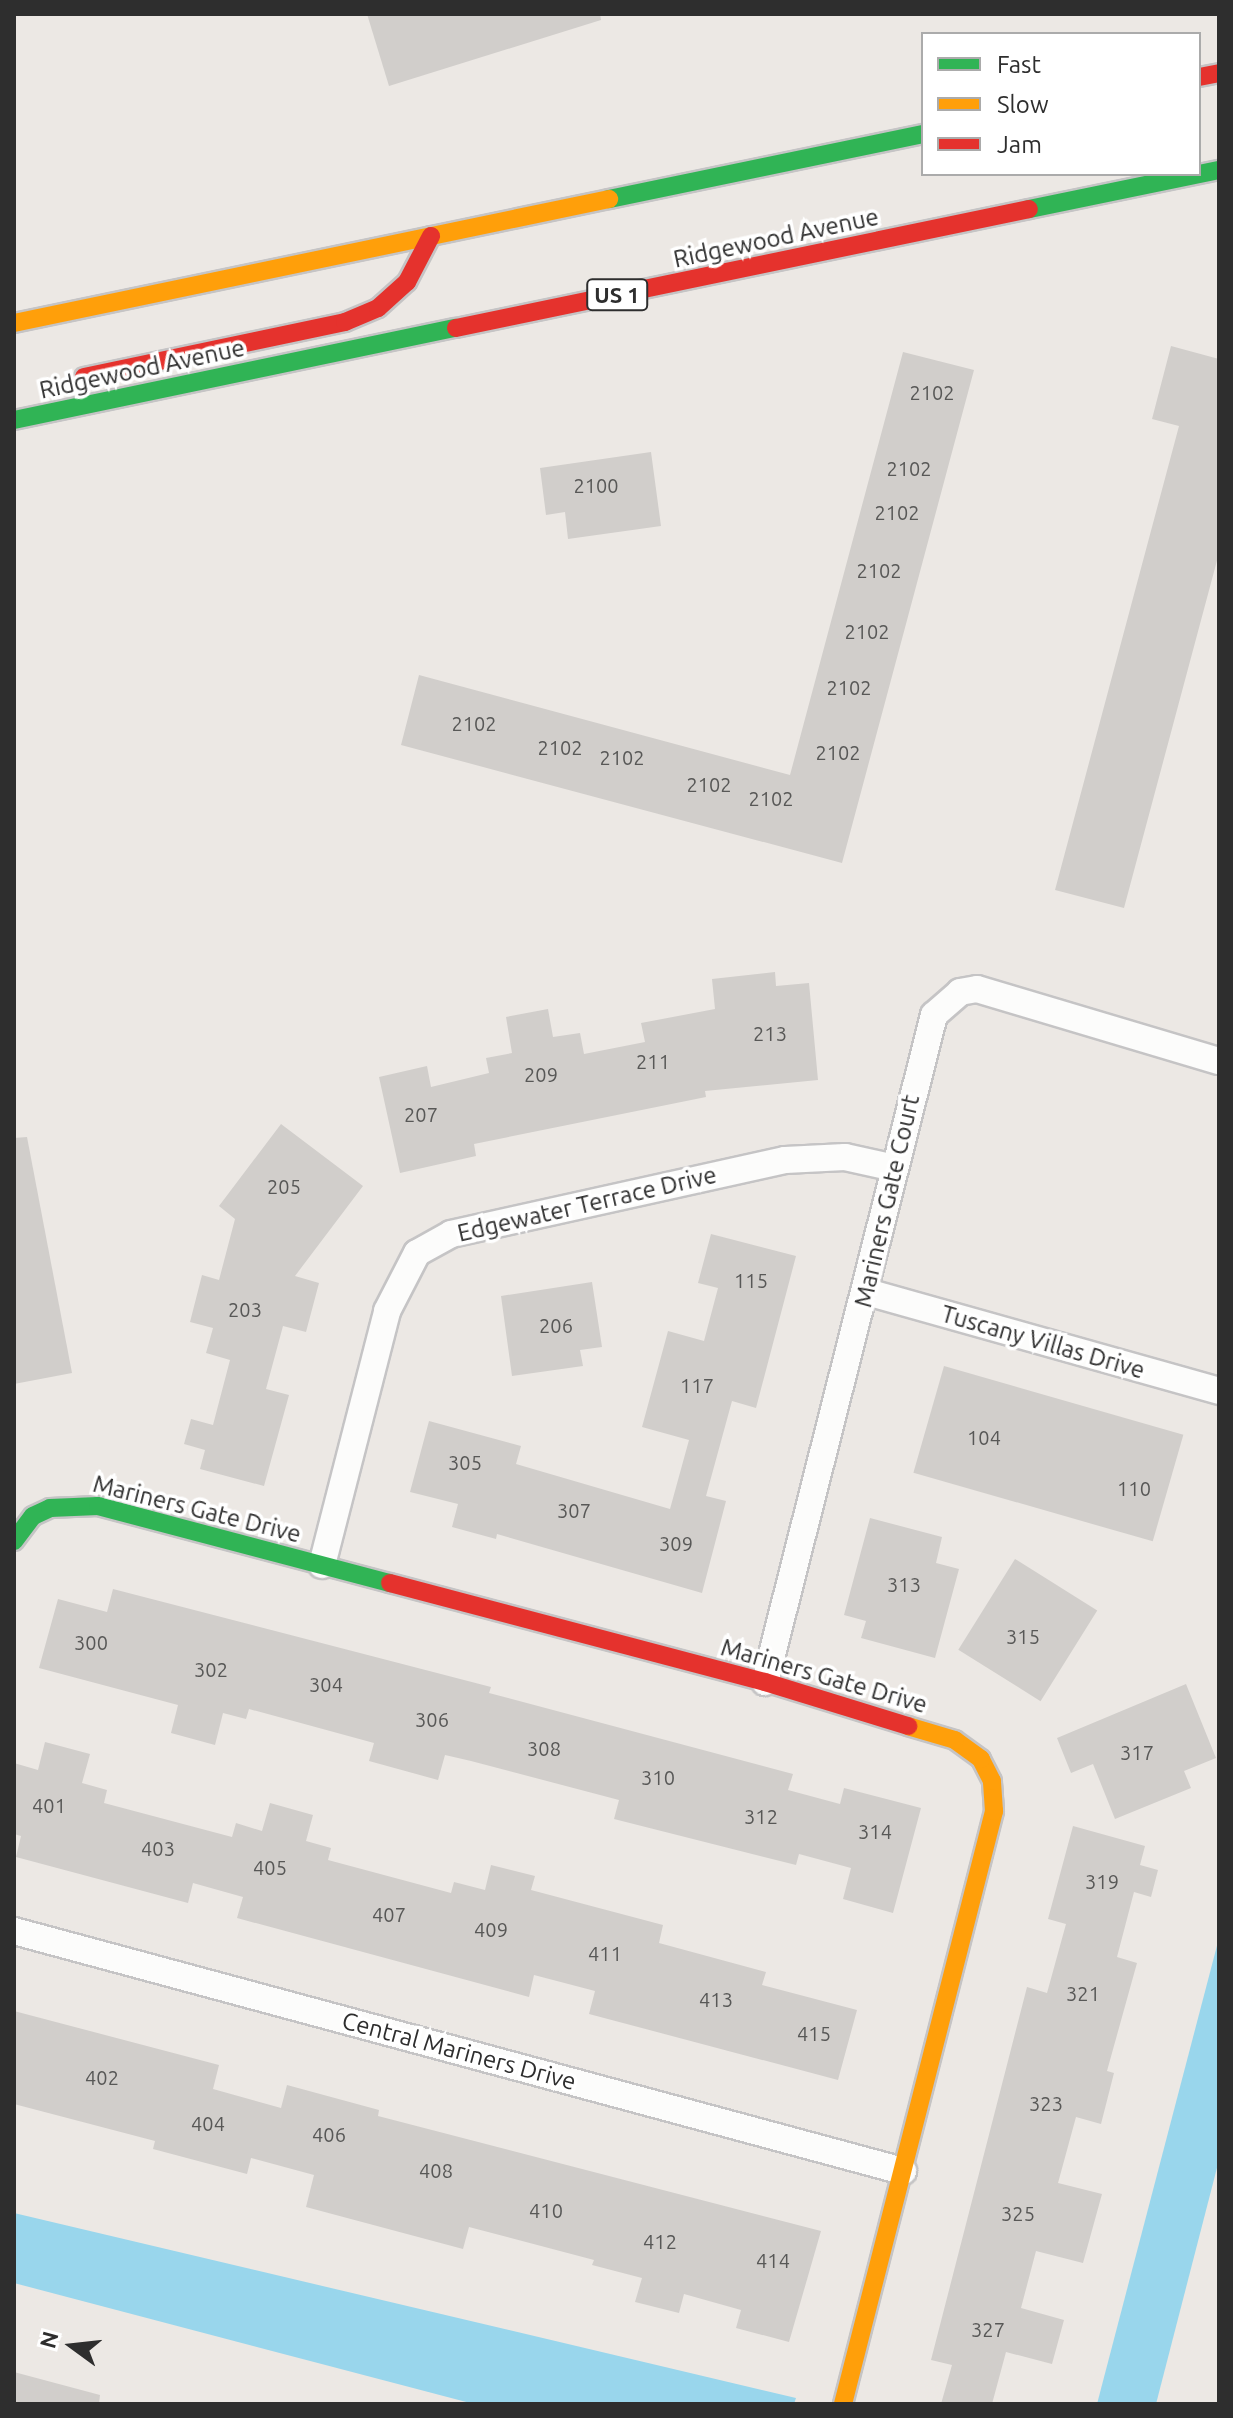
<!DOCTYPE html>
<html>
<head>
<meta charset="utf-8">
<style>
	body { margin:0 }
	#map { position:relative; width:1233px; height:2418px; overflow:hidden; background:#ece8e4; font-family:Ubuntu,sans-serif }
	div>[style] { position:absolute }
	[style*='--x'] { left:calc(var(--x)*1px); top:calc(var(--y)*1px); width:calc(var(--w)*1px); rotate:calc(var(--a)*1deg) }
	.water>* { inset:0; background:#99d6ec }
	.building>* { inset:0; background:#d1cecb; transform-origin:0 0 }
	.roads { filter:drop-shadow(2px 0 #c5c4c5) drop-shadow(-2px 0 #c5c4c5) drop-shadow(0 2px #c5c4c5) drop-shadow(0 -2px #c5c4c5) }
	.street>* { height:26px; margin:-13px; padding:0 13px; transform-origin:13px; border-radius:13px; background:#fcfcfb }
	.fast>* { height:18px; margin:-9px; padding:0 9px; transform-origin:9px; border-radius:9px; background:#30b455 }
	.slow>* { height:18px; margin:-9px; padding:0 9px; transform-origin:9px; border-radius:9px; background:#ff9f0a }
	.jam>* { height:18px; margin:-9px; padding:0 9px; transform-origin:9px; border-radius:9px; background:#e5322d }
	span { translate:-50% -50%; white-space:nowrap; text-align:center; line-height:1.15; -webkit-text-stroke:7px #fff; paint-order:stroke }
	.number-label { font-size:20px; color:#585857 }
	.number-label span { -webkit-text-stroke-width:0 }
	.shield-label span { padding:2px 6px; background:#fff; border:2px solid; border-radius:6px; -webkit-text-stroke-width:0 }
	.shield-label { font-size:22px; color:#2e2e2e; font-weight:700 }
	.street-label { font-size:24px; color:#2e2e2e }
	.frame { position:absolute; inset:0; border:16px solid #2e2e2e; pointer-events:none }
	.legend { position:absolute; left:921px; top:32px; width:280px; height:144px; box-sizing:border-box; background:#fff; border:2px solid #ababab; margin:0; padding:10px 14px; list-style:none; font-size:24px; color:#2e2e2e }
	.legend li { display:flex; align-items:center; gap:16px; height:40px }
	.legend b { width:40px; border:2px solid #ababab }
	.north { position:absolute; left:32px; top:2306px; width:80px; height:80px; -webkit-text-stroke:6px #fff; paint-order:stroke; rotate:285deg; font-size:22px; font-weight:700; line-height:32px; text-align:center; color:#2e2e2e }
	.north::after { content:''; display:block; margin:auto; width:28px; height:36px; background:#2e2e2e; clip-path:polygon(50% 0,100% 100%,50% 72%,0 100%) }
</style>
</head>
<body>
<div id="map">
	<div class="water">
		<i style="clip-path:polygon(1219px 1938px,1219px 2160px,1156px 2404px,1097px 2404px)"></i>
		<i style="clip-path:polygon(14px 2213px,796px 2398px,794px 2404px,474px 2404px,14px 2283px)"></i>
	</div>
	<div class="building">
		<i style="clip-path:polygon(367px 14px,600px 14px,601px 20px,389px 86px)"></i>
		<i style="clip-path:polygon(1171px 346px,1219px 359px,1219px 553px,1124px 908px,1055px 890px,1179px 426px,1152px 419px)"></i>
		<i style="clip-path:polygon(903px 352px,974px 370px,842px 863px,401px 745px,419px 675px,790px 775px)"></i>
		<i style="clip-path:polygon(651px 452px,661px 526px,568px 539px,565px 512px,546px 515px,540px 468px)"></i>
		<i style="clip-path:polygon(775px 972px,776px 986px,809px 983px,818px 1080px,705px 1091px,706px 1097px,474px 1144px,476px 1156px,400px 1173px,379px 1077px,427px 1066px,431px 1087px,489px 1073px,486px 1058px,512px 1053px,506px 1017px,548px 1009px,553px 1037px,580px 1033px,584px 1054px,645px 1042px,641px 1023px,715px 1009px,712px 979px)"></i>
		<i style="clip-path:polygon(281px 1124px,363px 1186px,295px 1276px,319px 1283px,306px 1332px,283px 1326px,266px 1389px,289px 1395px,264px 1486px,200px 1469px,205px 1450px,184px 1444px,191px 1419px,213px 1425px,230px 1360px,206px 1353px,213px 1328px,190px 1322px,202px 1275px,219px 1280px,235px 1219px,219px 1206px)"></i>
		<i style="clip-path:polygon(27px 1137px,72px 1373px,14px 1384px,14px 1138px)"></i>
		<i style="clip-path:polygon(711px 1234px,796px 1256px,756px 1408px,732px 1401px,706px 1496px,726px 1501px,702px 1593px,497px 1534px,496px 1539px,452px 1527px,458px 1504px,410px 1492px,429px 1421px,521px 1446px,516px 1464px,670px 1509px,689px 1440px,642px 1427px,668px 1331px,704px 1341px,718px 1288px,698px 1283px)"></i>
		<i style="clip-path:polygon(592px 1282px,602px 1347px,580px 1350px,583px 1366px,512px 1376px,501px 1296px)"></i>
		<i style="left:944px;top:1366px;width:249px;height:111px;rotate:16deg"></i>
		<i style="clip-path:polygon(870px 1518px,942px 1537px,936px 1563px,959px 1569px,935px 1658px,861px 1638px,866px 1621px,844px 1615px)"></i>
		<i style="left:1015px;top:1559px;width:97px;height:107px;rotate:32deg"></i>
		<i style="clip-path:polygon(113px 1589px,491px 1687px,489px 1693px,793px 1774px,788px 1790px,840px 1804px,844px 1788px,921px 1808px,893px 1913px,843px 1899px,851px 1868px,799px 1854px,796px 1865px,614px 1819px,619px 1800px,471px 1761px,445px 1755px,438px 1780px,369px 1761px,374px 1743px,249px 1709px,246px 1719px,223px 1713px,215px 1745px,171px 1733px,178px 1705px,39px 1668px,58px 1599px,107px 1612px)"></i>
		<i style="clip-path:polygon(1186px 1684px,1216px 1758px,1184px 1771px,1191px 1788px,1115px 1819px,1093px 1764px,1071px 1773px,1057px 1738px)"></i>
		<i style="clip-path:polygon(45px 1742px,90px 1754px,82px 1783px,107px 1790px,104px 1803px,232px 1837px,236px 1823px,262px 1831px,270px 1803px,313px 1815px,306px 1841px,331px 1848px,328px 1860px,451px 1893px,454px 1882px,485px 1890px,491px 1865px,535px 1876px,531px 1890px,663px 1925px,659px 1943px,766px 1972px,762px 1985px,857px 2010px,838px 2080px,589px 2014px,595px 1991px,534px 1975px,529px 1997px,237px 1918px,243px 1897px,193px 1883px,188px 1903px,16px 1857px,21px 1836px,14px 1834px,14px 1763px,38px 1770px)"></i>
		<i style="clip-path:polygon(1073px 1826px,1145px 1846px,1140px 1865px,1158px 1870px,1151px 1897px,1134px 1892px,1117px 1957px,1137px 1963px,1107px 2071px,1114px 2073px,1101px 2124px,1076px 2117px,1058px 2183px,1102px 2194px,1083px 2263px,1036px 2251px,1021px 2308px,1064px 2320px,1052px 2364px,1006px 2352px,992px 2404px,941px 2404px,952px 2365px,931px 2360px,1027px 1987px,1047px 1993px,1066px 1924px,1048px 1919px)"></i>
		<i style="clip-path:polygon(14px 2011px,219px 2065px,213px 2089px,281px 2108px,287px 2085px,379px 2110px,378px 2116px,821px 2231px,789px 2342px,736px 2328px,741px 2310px,684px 2294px,679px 2313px,635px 2302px,642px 2278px,592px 2265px,594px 2260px,469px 2227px,463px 2249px,306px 2207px,314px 2175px,251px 2158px,247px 2174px,153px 2149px,155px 2141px,14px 2104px)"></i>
		<i style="clip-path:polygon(14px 2372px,100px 2395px,99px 2404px,14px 2404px)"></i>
	</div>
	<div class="roads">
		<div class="street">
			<i style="--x:867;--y:1292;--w:366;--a:15.7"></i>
			<i style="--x:322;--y:1565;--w:262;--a:-75.6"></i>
			<i style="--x:387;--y:1311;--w:65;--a:-62.7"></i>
			<i style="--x:417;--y:1253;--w:39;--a:-29"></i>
			<i style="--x:451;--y:1234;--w:342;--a:-12.5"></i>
			<i style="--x:785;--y:1160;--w:60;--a:-2.9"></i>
			<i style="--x:845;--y:1157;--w:51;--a:12.4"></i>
			<i style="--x:765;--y:1682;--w:688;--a:-75.78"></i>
			<i style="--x:934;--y:1015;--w:35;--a:-41"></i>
			<i style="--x:960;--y:992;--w:17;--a:-10"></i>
			<i style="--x:977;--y:989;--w:252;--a:16.6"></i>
			<i style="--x:14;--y:1931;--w:921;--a:15.11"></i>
		</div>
		<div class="fast">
			<i style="--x:609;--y:199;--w:321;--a:-11.7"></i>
			<i style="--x:1029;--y:209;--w:194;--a:-11.6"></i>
			<i style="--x:14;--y:420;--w:451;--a:-11.8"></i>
			<i style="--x:14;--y:1541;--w:31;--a:-53"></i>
			<i style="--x:33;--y:1516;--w:19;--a:-25"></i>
			<i style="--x:50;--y:1508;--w:48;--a:-2.4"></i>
			<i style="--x:98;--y:1506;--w:302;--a:14.8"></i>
		</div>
		<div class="slow">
			<i style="--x:14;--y:323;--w:608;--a:-11.77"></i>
			<i style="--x:843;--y:2404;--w:612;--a:-75.71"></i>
			<i style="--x:994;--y:1811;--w:30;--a:-94"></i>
			<i style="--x:992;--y:1781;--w:25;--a:-117"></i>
			<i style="--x:981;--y:1759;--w:32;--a:-144"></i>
			<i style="--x:955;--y:1740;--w:49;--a:-163.4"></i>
		</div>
		<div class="jam">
			<i style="--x:1199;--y:77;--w:20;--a:-11"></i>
			<i style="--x:456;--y:328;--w:585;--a:-11.73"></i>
			<i style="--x:84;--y:377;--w:267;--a:-11.9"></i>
			<i style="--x:345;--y:322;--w:36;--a:-23"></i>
			<i style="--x:378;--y:308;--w:39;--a:-42"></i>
			<i style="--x:407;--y:282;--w:52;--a:-62.4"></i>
			<i style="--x:390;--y:1583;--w:388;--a:14.8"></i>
			<i style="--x:765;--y:1682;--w:150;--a:17.1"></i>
		</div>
	</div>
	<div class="number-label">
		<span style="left:932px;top:392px">2102</span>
		<span style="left:909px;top:468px">2102</span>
		<span style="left:596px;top:485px">2100</span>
		<span style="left:897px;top:512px">2102</span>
		<span style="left:879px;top:570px">2102</span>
		<span style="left:867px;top:631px">2102</span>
		<span style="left:849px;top:687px">2102</span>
		<span style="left:474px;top:723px">2102</span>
		<span style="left:560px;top:747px">2102</span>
		<span style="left:838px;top:752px">2102</span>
		<span style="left:622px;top:757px">2102</span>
		<span style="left:709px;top:784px">2102</span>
		<span style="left:771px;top:798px">2102</span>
		<span style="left:770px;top:1033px">213</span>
		<span style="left:653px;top:1061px">211</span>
		<span style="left:541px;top:1074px">209</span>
		<span style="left:421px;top:1114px">207</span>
		<span style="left:284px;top:1186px">205</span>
		<span style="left:751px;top:1280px">115</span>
		<span style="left:245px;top:1309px">203</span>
		<span style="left:556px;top:1325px">206</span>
		<span style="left:697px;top:1385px">117</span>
		<span style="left:984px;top:1437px">104</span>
		<span style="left:465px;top:1462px">305</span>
		<span style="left:1134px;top:1488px">110</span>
		<span style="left:574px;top:1510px">307</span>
		<span style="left:676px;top:1543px">309</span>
		<span style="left:904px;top:1584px">313</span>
		<span style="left:1023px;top:1636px">315</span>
		<span style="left:91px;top:1642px">300</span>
		<span style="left:211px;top:1669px">302</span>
		<span style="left:326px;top:1684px">304</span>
		<span style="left:432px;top:1719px">306</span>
		<span style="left:544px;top:1748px">308</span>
		<span style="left:1137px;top:1752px">317</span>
		<span style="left:658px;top:1777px">310</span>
		<span style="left:49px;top:1805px">401</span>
		<span style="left:761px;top:1816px">312</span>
		<span style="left:875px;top:1831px">314</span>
		<span style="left:158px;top:1848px">403</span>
		<span style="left:270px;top:1867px">405</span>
		<span style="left:1102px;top:1881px">319</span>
		<span style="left:389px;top:1914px">407</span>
		<span style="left:491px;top:1929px">409</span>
		<span style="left:605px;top:1953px">411</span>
		<span style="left:1083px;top:1993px">321</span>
		<span style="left:716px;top:1999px">413</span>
		<span style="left:814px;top:2033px">415</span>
		<span style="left:102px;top:2077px">402</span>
		<span style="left:1046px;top:2103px">323</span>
		<span style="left:208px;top:2123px">404</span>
		<span style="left:329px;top:2134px">406</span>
		<span style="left:436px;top:2170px">408</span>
		<span style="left:546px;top:2210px">410</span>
		<span style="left:1018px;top:2213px">325</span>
		<span style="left:660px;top:2241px">412</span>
		<span style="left:773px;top:2260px">414</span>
		<span style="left:988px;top:2329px">327</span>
	</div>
	<div class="shield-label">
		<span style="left:617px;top:295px">US 1</span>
	</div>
	<div class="street-label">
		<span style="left:776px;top:238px;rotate:-12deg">Ridgewood Avenue</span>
		<span style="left:142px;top:369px;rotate:-12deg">Ridgewood Avenue</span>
		<span style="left:887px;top:1201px;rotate:-77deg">Mariners Gate Court</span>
		<span style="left:587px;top:1204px;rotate:-13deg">Edgewater Terrace Drive</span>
		<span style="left:1043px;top:1342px;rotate:16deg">Tuscany Villas Drive</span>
		<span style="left:197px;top:1509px;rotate:14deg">Mariners Gate Drive</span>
		<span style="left:824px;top:1676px;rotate:16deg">Mariners Gate Drive</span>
		<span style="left:459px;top:2051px;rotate:15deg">Central Mariners Drive</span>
	</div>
	<div class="frame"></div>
	<ul class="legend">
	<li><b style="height:10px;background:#30b455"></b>Fast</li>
	<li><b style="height:10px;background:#ff9f0a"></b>Slow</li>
	<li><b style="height:10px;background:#e5322d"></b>Jam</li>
	</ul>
	<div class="north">N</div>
</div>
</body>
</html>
